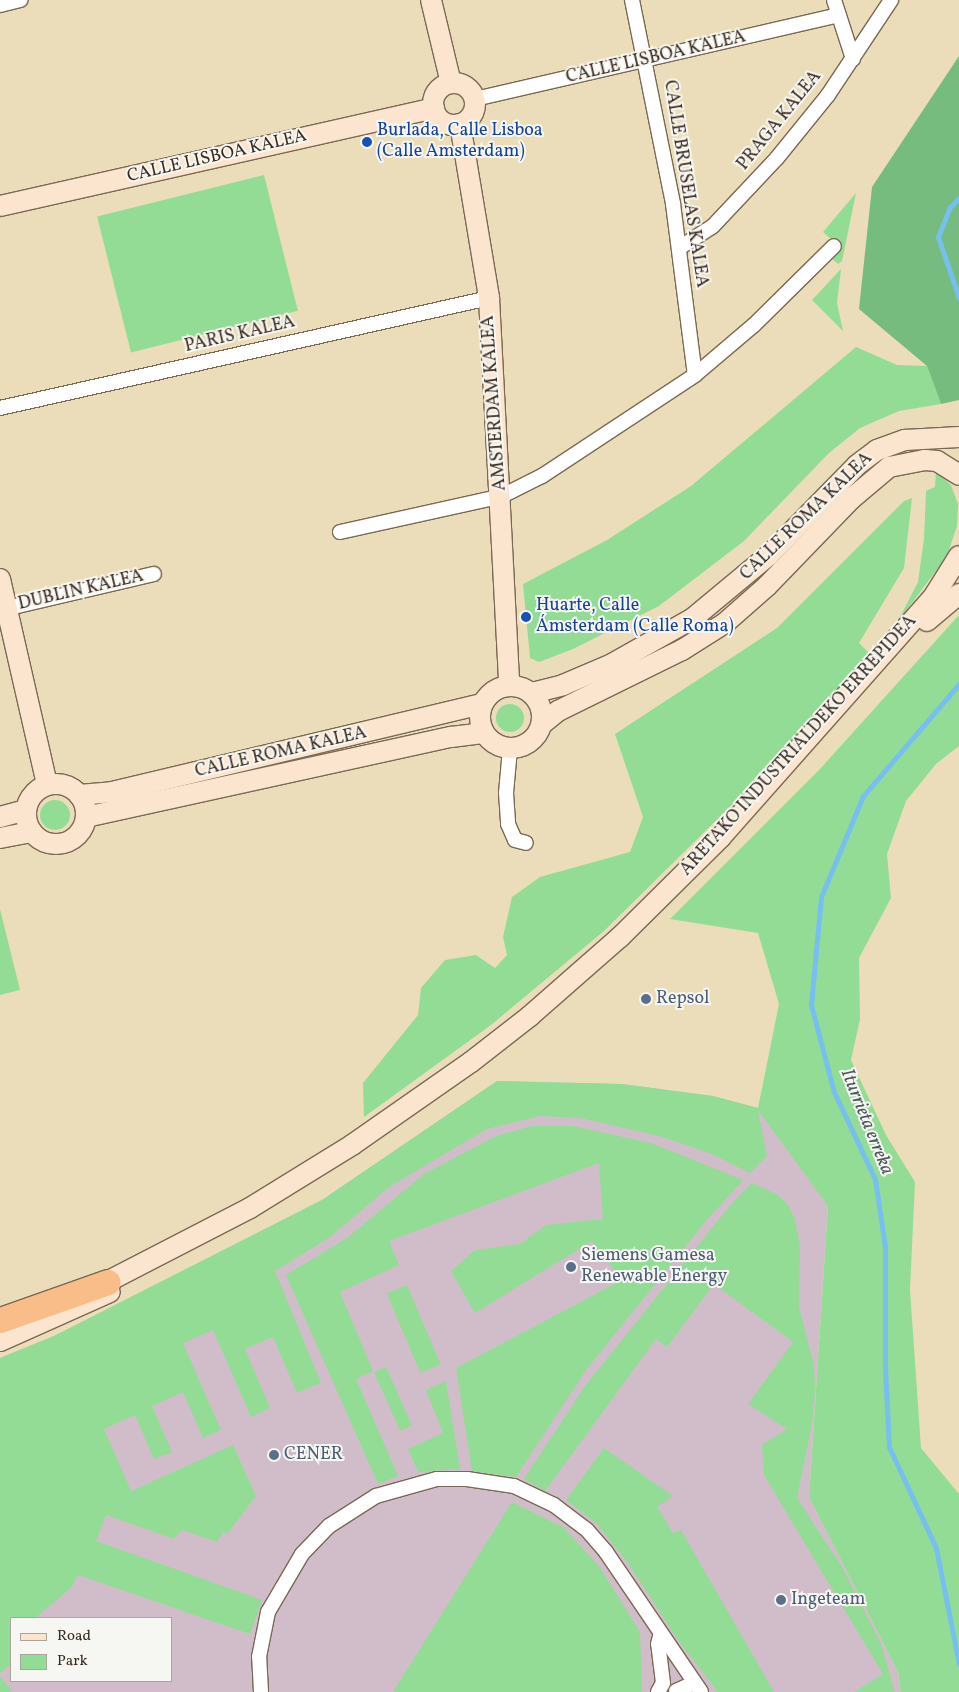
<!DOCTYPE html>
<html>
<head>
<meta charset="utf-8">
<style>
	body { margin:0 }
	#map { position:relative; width:959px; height:1692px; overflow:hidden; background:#ecddba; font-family:Vollkorn,serif }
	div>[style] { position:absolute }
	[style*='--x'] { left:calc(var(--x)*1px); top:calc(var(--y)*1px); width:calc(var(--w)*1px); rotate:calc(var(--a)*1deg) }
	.industrial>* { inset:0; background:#d1bdc9 }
	.green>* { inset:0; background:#93dc96; transform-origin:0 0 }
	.round { border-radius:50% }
	.forest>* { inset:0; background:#76bc7f }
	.stream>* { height:5px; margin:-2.5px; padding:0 2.5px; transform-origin:2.5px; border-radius:2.5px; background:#77bfef }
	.roads { filter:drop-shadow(1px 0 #796955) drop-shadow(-1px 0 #796955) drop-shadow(0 1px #796955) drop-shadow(0 -1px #796955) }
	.street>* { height:14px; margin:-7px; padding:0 7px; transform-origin:7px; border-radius:7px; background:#fff }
	.secondary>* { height:20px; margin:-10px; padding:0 10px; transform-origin:10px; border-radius:10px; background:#fce5cf }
	.secondary>.ring { margin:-10px; padding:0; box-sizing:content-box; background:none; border:20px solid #fce5cf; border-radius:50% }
	.highway>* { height:25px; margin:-12.5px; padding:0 12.5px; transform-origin:12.5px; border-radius:12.5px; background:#f8bd88 }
	.dots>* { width:14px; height:14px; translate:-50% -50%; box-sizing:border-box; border:2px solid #f6f6f2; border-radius:50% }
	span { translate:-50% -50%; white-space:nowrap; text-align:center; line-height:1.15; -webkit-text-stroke:4px #f6f6f2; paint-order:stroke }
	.street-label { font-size:18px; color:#3b2a1e }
	.transit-label { font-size:18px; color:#164399 }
	.left { translate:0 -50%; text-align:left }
	.service-label { font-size:18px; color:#4e5e75 }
	.water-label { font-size:19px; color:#4d575d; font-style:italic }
	.legend { position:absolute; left:10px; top:1617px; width:162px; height:65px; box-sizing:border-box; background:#f6f6f2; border:1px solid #aba49d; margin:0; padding:6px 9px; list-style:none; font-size:15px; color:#3b2a1e }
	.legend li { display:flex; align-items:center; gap:10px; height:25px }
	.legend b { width:25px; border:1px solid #aba49d }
</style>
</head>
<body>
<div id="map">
	<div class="industrial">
		<i style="clip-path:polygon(evenodd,497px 1081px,622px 1084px,713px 1096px,758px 1108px,828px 1205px,809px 1497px,898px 1672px,901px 1692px,0 1692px,0 1358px,54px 1336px,322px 1200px,497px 1081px,11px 1618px,171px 1618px,171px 1681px,11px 1681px,11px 1618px)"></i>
	</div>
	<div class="green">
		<i style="left:264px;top:175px;width:140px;height:172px;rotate:76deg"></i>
		<i style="clip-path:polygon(856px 193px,842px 261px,838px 264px,831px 258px,840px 247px,823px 232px)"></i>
		<i style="clip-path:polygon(841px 269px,837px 303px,843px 331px,812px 300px)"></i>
		<i style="clip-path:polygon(856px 347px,897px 365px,927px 366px,941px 404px,899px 411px,860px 428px,829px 453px,744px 541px,659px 606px,573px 649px,539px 662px,530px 658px,523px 584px,607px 540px,691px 486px)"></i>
		<i style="clip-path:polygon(936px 471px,951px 485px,958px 504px,957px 526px,947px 556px,897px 623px,918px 582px,924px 539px,926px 491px,935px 487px)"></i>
		<i style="clip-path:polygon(912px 498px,904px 568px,859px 643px,869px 653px,746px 791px,604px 931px,491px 1025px,364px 1117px,363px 1083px,418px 1015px,421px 988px,445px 960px,476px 955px,495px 968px,507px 955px,503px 937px,512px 897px,540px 877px,630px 852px,643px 817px,615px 734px,777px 628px,904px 501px)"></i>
		<i style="clip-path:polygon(959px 615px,959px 746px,936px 764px,906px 801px,887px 854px,891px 898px,859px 958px,860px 1019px,851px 1060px,886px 1135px,915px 1182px,910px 1290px,921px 1448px,959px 1494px,959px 1692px,901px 1692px,898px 1672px,809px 1497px,828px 1206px,758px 1110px,767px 1156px,750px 1173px,712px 1154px,659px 1136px,581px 1118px,540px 1116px,487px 1129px,389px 1187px,330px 1237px,275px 1271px,321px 1383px,297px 1393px,273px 1337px,245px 1349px,270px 1408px,251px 1417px,213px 1330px,183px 1343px,221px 1430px,203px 1438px,183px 1392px,152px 1406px,172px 1452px,154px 1459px,135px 1415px,104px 1429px,131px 1491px,233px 1445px,256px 1496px,227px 1534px,223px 1532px,217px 1542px,182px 1530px,174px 1539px,106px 1515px,96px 1541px,262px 1600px,250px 1634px,78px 1575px,71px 1588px,35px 1618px,11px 1618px,11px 1664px,0 1673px,0 1358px,54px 1336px,322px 1200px,497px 1081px,622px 1084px,713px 1096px,758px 1108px,779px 1004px,758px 933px,670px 919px,819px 770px)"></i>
		<i class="round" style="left:496px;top:704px;width:28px;height:28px"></i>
		<i class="round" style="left:40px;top:800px;width:30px;height:30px"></i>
		<i style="clip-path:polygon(0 909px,20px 990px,0 995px)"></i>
		<i style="clip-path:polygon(532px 1126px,573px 1126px,651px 1143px,743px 1180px,706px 1221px,586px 1370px,516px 1477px,472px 1471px,456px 1368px,622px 1280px,592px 1241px,475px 1313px,451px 1271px,475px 1250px,520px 1244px,546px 1225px,603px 1219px,599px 1163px,389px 1241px,399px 1265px,340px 1292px,373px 1371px,356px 1379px,398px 1476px,378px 1484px,286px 1275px,347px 1238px,424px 1174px,496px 1136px)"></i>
		<i style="clip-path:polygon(752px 1183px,778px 1195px,788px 1205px,795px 1219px,800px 1246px,799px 1307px,814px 1365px,815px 1391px,812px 1424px,797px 1498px,842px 1567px,881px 1644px,895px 1692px,854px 1692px,883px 1674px,764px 1475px,762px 1445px,787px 1429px,748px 1404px,793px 1342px,714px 1284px,667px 1347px,656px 1339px,545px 1491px,524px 1479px,585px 1386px,732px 1203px)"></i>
		<i style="left:407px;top:1285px;width:86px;height:22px;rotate:67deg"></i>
		<i style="left:386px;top:1367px;width:64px;height:13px;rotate:66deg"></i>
		<i style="clip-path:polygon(446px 1381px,460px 1469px,418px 1472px,408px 1449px,443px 1433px,426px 1390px)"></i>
		<i style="clip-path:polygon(604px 1448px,673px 1496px,657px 1507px,673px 1533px,681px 1530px,774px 1692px,718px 1692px,680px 1643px,628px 1563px,597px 1524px,566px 1500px)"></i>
		<i style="clip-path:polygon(512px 1502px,563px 1527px,599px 1566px,640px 1632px,642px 1692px,393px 1692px)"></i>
		<i style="clip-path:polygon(0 1677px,13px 1692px,0 1692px)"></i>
	</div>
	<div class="forest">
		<i style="clip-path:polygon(959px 56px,959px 400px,941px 404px,927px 366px,859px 309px,872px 187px)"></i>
	</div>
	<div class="stream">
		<i style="--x:959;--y:198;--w:13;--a:135"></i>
		<i style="--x:950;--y:207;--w:32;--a:112"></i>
		<i style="--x:938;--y:237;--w:65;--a:71"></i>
		<i style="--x:959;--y:684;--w:148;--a:130.6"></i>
		<i style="--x:863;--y:796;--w:109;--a:112.6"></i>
		<i style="--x:821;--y:897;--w:108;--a:95.3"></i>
		<i style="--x:811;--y:1005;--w:90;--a:75.2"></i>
		<i style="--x:834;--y:1092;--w:96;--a:64.8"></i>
		<i style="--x:875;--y:1179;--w:69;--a:81.6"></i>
		<i style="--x:885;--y:1247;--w:121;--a:90"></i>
		<i style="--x:885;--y:1368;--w:79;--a:87.1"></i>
		<i style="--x:889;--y:1447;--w:111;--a:65"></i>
		<i style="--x:936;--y:1548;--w:118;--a:78.8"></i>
	</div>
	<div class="roads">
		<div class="street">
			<i style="--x:632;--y:0;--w:208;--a:78.6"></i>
			<i style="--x:673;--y:204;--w:172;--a:82.7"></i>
			<i style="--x:834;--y:0;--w:62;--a:72.1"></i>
			<i style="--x:0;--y:5;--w:21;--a:-14"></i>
			<i style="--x:475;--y:99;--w:373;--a:-13"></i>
			<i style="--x:679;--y:248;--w:40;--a:-32.9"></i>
			<i style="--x:713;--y:226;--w:93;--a:-46.7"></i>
			<i style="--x:777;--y:158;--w:81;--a:-51"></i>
			<i style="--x:828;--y:95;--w:114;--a:-56.4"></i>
			<i style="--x:0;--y:408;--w:501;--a:-12.68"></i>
			<i style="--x:340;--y:532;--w:166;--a:-12.5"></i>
			<i style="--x:502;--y:496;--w:45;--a:-26.6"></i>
			<i style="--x:542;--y:476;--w:183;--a:-33.4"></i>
			<i style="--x:695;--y:375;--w:77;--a:-40.3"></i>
			<i style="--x:754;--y:325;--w:112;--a:-44.6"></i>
			<i style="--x:0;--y:610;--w:158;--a:-13.2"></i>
			<i style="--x:510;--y:749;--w:44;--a:95.2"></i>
			<i style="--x:506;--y:793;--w:31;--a:86"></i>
			<i style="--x:508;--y:824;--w:17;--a:66"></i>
			<i style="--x:515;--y:840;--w:11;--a:15"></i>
			<i style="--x:676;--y:1691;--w:20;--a:-24"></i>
			<i style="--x:261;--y:1692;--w:35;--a:-93"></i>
			<i style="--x:259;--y:1657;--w:46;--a:-78.7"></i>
			<i style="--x:268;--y:1612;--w:67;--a:-59.6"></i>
			<i style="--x:302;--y:1554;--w:39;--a:-46"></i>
			<i style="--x:329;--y:1526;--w:56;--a:-32.6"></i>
			<i style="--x:376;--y:1496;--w:63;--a:-15.6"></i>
			<i style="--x:437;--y:1479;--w:30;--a:0"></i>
			<i style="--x:467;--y:1479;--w:48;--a:8.5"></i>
			<i style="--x:514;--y:1486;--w:44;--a:25.4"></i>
			<i style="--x:554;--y:1505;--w:41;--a:37.1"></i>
			<i style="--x:587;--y:1530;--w:29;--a:49"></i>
			<i style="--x:606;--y:1552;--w:169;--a:55.8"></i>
			<i style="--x:658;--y:1692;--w:10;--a:-61"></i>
			<i style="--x:663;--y:1683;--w:39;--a:-97"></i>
			<i style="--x:658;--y:1644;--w:11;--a:-75"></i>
		</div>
		<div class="secondary">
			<i style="--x:431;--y:0;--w:85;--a:76.5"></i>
			<i class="ring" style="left:433px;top:83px;width:22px;height:22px"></i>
			<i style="--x:460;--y:124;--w:176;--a:80.5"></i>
			<i style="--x:489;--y:298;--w:388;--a:87"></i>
			<i style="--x:0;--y:206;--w:445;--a:-12.7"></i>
			<i style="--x:0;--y:579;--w:211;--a:77.1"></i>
			<i style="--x:927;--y:621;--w:42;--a:-40.2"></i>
			<i class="ring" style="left:480px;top:686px;width:42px;height:42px"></i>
			<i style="--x:532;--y:693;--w:32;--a:-14"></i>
			<i style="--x:563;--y:685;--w:53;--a:-23.2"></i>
			<i style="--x:612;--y:664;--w:92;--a:-29.4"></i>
			<i style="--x:692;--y:619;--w:99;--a:-39.7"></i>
			<i style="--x:768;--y:556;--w:127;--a:-45.6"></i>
			<i style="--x:857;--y:465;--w:25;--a:-37"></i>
			<i style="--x:877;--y:450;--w:30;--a:-20"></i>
			<i style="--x:905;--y:440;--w:54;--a:-3.2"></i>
			<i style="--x:542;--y:724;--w:21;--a:-39"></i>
			<i style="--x:558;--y:711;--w:138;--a:-26.2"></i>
			<i style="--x:682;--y:650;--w:51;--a:-32.1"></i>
			<i style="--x:725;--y:623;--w:56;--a:-41.4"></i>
			<i style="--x:767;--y:586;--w:121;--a:-46"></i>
			<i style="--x:851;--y:499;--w:50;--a:-40.1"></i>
			<i style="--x:889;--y:467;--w:37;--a:-11"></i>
			<i style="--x:925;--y:460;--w:12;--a:5"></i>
			<i style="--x:937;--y:461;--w:26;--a:32"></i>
			<i class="ring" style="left:26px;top:784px;width:40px;height:40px"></i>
			<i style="--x:79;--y:795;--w:33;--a:-5"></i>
			<i style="--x:112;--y:792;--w:380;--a:-13.4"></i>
			<i style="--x:0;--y:817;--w:27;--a:-15"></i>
			<i style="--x:86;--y:817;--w:374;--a:-12.4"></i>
			<i style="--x:451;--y:737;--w:32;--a:-7"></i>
			<i style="--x:0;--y:838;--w:32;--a:-11"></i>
			<i style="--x:95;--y:1288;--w:174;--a:-27.3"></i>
			<i style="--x:250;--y:1208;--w:120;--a:-31.7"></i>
			<i style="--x:352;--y:1145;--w:145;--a:-34.9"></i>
			<i style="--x:471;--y:1062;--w:75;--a:-37.9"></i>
			<i style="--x:530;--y:1016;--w:120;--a:-41.3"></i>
			<i style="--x:620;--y:937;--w:142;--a:-44.7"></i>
			<i style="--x:721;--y:837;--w:322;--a:-48.5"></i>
			<i style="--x:934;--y:596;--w:47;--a:-58"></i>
			<i style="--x:0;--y:1341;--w:120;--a:-24"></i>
		</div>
		<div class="highway">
			<i style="--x:0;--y:1320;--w:114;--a:-19.4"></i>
		</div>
	</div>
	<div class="dots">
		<i style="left:367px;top:142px;background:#1a4fb4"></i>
		<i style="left:526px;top:617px;background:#1a4fb4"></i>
		<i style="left:646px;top:999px;background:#5c6f8a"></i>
		<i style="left:571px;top:1267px;background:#5c6f8a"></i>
		<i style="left:274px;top:1455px;background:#5c6f8a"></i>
		<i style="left:781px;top:1600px;background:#5c6f8a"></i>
	</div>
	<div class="street-label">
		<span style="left:656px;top:58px;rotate:-13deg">CALLE LISBOA KALEA</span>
		<span style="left:780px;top:121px;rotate:-51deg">PRAGA KALEA</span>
		<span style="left:217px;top:157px;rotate:-13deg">CALLE LISBOA KALEA</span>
		<span style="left:685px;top:184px;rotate:81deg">CALLE BRUSELAS KALEA</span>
		<span style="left:240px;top:335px;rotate:-13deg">PARIS KALEA</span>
		<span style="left:495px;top:403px;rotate:-94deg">AMSTERDAM KALEA</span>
		<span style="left:807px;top:517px;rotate:-44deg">CALLE ROMA KALEA</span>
		<span style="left:81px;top:591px;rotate:-13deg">DUBLIN KALEA</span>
		<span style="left:799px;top:746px;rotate:-48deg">ARETAKO INDUSTRIALDEKO ERREPIDEA</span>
		<span style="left:281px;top:753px;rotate:-13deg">CALLE ROMA KALEA</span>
	</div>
	<div class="transit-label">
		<span class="left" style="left:377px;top:142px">Burlada, Calle Lisboa<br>(Calle Amsterdam)</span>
		<span class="left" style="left:536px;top:617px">Huarte, Calle<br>Ámsterdam (Calle Roma)</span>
	</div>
	<div class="service-label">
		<span class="left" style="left:656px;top:999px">Repsol</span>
		<span class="left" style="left:581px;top:1267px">Siemens Gamesa<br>Renewable Energy</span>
		<span class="left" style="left:284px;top:1455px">CENER</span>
		<span class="left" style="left:791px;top:1600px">Ingeteam</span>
	</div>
	<div class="water-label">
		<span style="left:866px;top:1122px;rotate:68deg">Iturrieta erreka</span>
	</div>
	<ul class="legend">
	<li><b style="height:6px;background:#fce5cf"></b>Road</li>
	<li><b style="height:14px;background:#93dc96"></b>Park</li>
	</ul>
</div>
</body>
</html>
